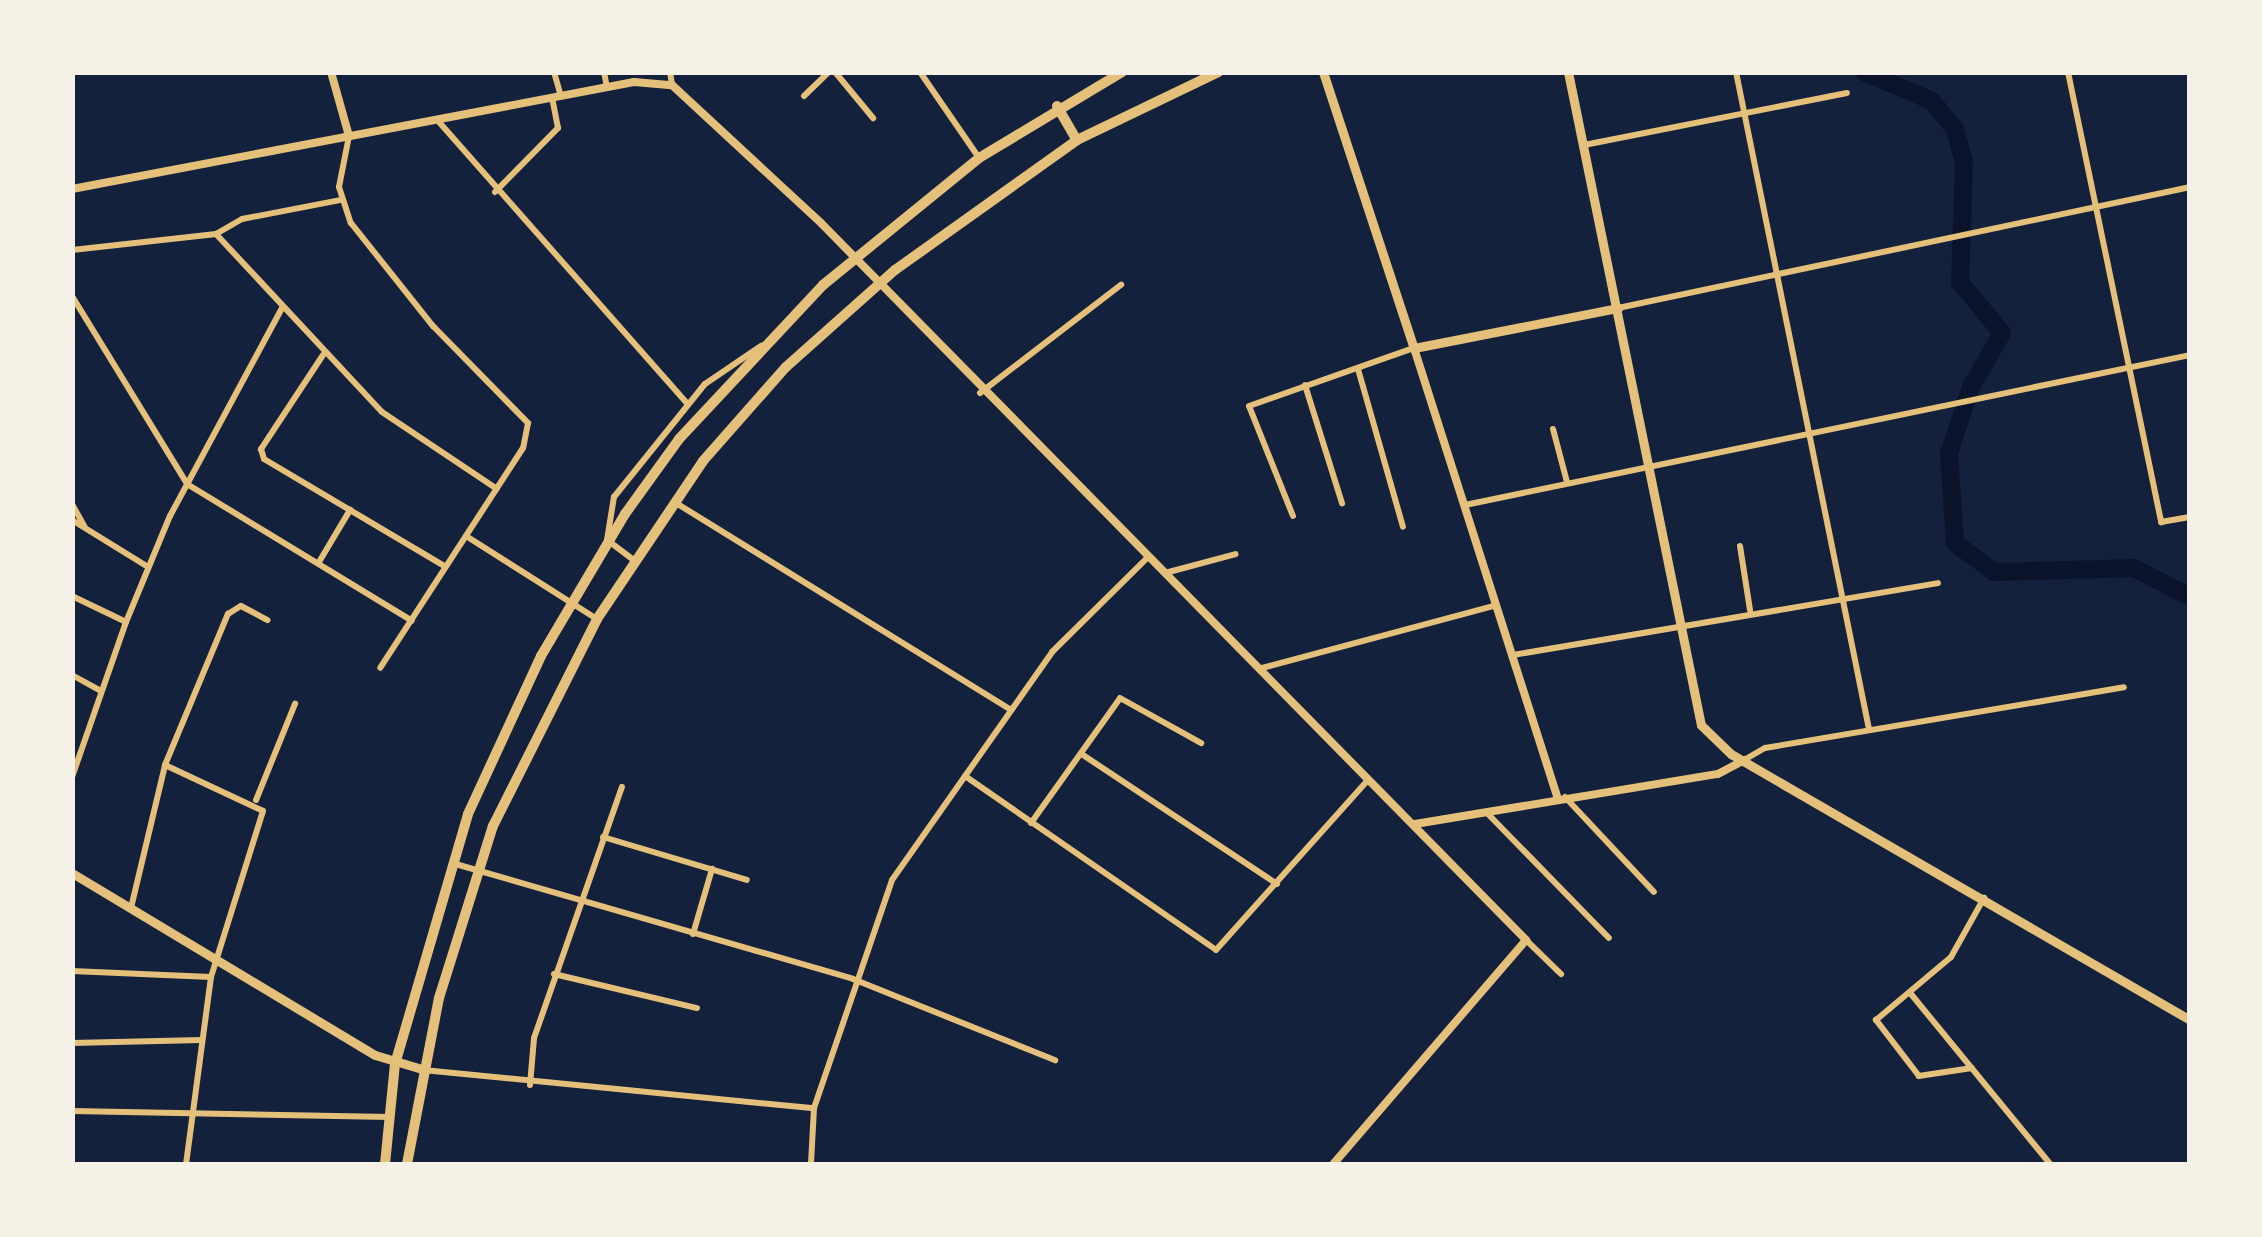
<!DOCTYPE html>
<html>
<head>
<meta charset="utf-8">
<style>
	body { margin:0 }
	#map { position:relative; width:2262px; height:1237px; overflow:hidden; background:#14213d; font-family:Montserrat,sans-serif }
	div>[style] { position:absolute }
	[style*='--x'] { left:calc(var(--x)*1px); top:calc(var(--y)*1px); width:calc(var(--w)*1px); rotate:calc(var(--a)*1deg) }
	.river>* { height:18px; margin:-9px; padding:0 9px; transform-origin:9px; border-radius:9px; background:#0b132b }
	.minor>* { height:6px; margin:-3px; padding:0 3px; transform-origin:3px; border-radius:3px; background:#e5c07b }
	.tertiary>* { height:8px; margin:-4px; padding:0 4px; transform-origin:4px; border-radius:4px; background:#e5c07b }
	.secondary>* { height:9px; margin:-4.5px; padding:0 4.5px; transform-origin:4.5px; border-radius:4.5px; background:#e5c07b }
	.trunk>* { height:10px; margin:-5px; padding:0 5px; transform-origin:5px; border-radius:5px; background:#e5c07b }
	span { translate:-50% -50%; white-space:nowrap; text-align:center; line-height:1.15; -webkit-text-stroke:10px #f6f1e7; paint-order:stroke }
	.frame { position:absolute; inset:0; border:75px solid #f6f1e7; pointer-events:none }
</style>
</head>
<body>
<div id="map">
	<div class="river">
		<i style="--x:1864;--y:72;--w:74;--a:23.1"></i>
		<i style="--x:1932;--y:101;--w:36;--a:51"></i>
		<i style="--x:1955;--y:129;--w:34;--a:75"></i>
		<i style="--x:1964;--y:162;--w:120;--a:91.9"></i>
		<i style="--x:1960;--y:282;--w:66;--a:50.5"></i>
		<i style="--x:2002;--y:333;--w:62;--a:119.9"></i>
		<i style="--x:1971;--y:387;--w:70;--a:108.4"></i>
		<i style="--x:1949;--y:453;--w:90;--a:86.2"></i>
		<i style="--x:1955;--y:543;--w:49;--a:36.6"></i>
		<i style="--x:1994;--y:572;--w:140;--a:-1.6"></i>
		<i style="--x:2134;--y:568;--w:63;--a:27.4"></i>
	</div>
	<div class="minor">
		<i style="--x:554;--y:72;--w:25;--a:74"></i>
		<i style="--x:604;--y:72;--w:15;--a:79"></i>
		<i style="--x:670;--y:72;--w:13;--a:81"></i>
		<i style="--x:835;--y:72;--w:60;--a:50.4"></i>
		<i style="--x:920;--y:72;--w:104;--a:55.5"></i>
		<i style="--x:1736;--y:72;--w:670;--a:78.56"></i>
		<i style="--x:1910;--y:72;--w:36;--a:0"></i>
		<i style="--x:2068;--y:72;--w:460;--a:78.3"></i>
		<i style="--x:2161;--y:522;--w:29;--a:-10"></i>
		<i style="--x:804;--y:96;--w:35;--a:-44"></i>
		<i style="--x:439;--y:122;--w:375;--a:48.6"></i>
		<i style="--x:349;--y:136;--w:52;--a:101.1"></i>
		<i style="--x:339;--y:187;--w:38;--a:72"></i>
		<i style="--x:351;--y:223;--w:132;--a:51.5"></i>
		<i style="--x:433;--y:326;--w:136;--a:45.6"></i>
		<i style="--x:528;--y:423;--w:25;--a:101"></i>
		<i style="--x:523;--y:448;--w:262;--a:123"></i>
		<i style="--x:1584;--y:145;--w:268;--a:-11.2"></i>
		<i style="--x:495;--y:192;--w:90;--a:-45.5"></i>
		<i style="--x:558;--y:128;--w:31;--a:-101"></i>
		<i style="--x:216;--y:234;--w:30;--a:-30"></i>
		<i style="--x:242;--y:219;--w:101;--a:-10.9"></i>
		<i style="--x:72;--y:250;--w:145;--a:-6.3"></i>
		<i style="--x:216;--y:234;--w:243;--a:47"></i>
		<i style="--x:382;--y:412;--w:138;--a:33.8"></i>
		<i style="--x:72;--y:296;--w:220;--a:58.5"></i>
		<i style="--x:187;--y:484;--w:263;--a:31.3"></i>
		<i style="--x:1618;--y:308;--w:585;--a:-11.94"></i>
		<i style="--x:323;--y:355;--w:113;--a:123.4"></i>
		<i style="--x:261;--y:449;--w:10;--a:73"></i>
		<i style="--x:264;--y:459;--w:209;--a:30.7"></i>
		<i style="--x:1358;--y:369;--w:164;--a:74.1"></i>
		<i style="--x:1305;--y:385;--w:124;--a:72.6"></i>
		<i style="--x:980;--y:393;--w:178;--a:-37.5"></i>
		<i style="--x:1553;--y:429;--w:55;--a:75.2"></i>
		<i style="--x:676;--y:503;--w:394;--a:31.7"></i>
		<i style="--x:72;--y:504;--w:26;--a:61"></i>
		<i style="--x:1465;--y:505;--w:740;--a:-11.69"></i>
		<i style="--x:1293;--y:516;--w:118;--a:-111.8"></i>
		<i style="--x:1249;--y:406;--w:175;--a:-19.4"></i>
		<i style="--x:72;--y:520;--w:89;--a:31.7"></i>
		<i style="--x:466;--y:536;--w:155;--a:32.4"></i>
		<i style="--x:1740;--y:546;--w:65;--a:81.1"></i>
		<i style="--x:635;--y:561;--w:35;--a:-143"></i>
		<i style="--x:607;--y:540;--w:44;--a:-80.8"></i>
		<i style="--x:614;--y:497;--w:145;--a:-51.2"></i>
		<i style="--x:705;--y:384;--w:68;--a:-34.2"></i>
		<i style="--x:319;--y:562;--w:61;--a:-59.2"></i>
		<i style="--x:1165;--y:573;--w:73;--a:-15"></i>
		<i style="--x:72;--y:596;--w:60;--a:25.7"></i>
		<i style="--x:126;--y:622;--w:164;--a:109.2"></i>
		<i style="--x:126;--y:622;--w:115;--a:-67.5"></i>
		<i style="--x:170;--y:516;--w:236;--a:-61.7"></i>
		<i style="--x:1513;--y:655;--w:431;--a:-9.6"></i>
		<i style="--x:1262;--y:668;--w:243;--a:-15"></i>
		<i style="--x:72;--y:675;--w:33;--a:29"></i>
		<i style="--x:1083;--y:755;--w:233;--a:33.6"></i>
		<i style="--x:1744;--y:760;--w:24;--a:-30"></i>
		<i style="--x:1765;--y:748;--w:364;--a:-9.6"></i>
		<i style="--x:165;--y:765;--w:108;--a:25.1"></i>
		<i style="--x:263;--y:811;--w:174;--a:107.4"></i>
		<i style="--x:211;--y:977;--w:189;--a:97.6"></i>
		<i style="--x:965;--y:776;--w:305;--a:34.7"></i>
		<i style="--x:1216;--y:950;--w:229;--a:-48.2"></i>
		<i style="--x:1565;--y:797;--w:130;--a:46.9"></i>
		<i style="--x:256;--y:800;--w:104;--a:-67.9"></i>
		<i style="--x:1488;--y:814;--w:173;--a:45.7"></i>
		<i style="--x:1031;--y:823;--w:153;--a:-54.5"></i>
		<i style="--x:1120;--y:698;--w:93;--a:29.1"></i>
		<i style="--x:603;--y:837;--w:150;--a:16.6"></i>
		<i style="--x:452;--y:863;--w:417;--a:16.1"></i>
		<i style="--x:853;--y:979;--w:218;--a:21.9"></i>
		<i style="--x:131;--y:908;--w:147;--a:-76.6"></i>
		<i style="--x:165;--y:765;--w:164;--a:-67.4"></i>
		<i style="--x:228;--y:614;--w:15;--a:-32"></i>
		<i style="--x:241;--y:606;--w:30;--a:28"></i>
		<i style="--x:693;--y:934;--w:68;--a:-73.7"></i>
		<i style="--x:1526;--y:940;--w:49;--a:44.2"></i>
		<i style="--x:72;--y:971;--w:139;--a:2.5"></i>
		<i style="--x:554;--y:974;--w:147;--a:13.4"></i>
		<i style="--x:1911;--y:994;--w:220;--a:50.7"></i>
		<i style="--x:72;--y:1043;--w:130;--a:-1.3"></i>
		<i style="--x:1972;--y:1068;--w:54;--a:171.4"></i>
		<i style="--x:1919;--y:1076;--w:71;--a:-127.5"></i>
		<i style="--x:1876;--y:1020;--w:98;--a:-40"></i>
		<i style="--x:1951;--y:957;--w:68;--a:-60.8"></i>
		<i style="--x:423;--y:1070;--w:393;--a:5.6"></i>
		<i style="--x:814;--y:1108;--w:56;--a:93.1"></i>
		<i style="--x:530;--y:1085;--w:47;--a:-85.1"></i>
		<i style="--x:534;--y:1038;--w:266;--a:-70.7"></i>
		<i style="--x:814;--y:1108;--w:241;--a:-71.1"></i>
		<i style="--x:892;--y:880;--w:279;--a:-54.9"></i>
		<i style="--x:1052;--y:652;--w:135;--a:-44.7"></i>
		<i style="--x:72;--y:1111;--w:318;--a:1.1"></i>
	</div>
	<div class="tertiary">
		<i style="--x:331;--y:72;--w:66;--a:74.3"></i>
		<i style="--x:72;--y:189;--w:572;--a:-10.78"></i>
		<i style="--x:634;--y:82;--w:38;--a:5"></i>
		<i style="--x:672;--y:85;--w:203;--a:42.8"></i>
		<i style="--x:821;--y:223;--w:1006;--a:45.48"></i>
		<i style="--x:1526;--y:940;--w:296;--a:130.7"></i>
		<i style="--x:1414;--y:348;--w:471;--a:72.3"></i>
		<i style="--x:1415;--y:824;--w:307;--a:-9.4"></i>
		<i style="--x:1718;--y:774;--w:30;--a:-28"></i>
	</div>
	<div class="secondary">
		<i style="--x:1323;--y:72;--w:291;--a:71.8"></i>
		<i style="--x:1414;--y:348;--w:208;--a:-11.1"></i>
		<i style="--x:1568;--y:72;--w:666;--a:78.49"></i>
		<i style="--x:1701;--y:725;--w:42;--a:44"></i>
		<i style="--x:1731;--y:754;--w:531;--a:30.09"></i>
		<i style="--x:72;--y:873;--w:353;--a:31"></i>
		<i style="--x:375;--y:1055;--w:49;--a:16.6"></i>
	</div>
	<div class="trunk">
		<i style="--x:1057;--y:106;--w:39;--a:60"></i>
		<i style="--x:385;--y:1164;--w:100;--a:-84.3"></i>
		<i style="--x:395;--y:1064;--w:260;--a:-73.7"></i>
		<i style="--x:468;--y:814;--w:174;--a:-65.2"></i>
		<i style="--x:541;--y:656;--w:165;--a:-59.4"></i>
		<i style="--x:625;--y:514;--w:92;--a:-54.2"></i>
		<i style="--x:679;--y:439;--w:211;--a:-46.9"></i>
		<i style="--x:823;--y:285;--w:201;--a:-39.1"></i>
		<i style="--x:979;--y:158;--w:167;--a:-31"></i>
		<i style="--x:407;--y:1164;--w:169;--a:-79.1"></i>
		<i style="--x:439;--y:998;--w:180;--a:-72.6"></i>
		<i style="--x:493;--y:826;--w:232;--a:-63.3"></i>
		<i style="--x:597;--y:619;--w:190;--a:-56.1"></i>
		<i style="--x:703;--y:461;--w:125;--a:-48.6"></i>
		<i style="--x:786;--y:367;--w:146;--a:-41.7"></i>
		<i style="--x:895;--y:270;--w:224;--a:-35.5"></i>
		<i style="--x:1077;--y:140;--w:157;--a:-25.7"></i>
	</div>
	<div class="frame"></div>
</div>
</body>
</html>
